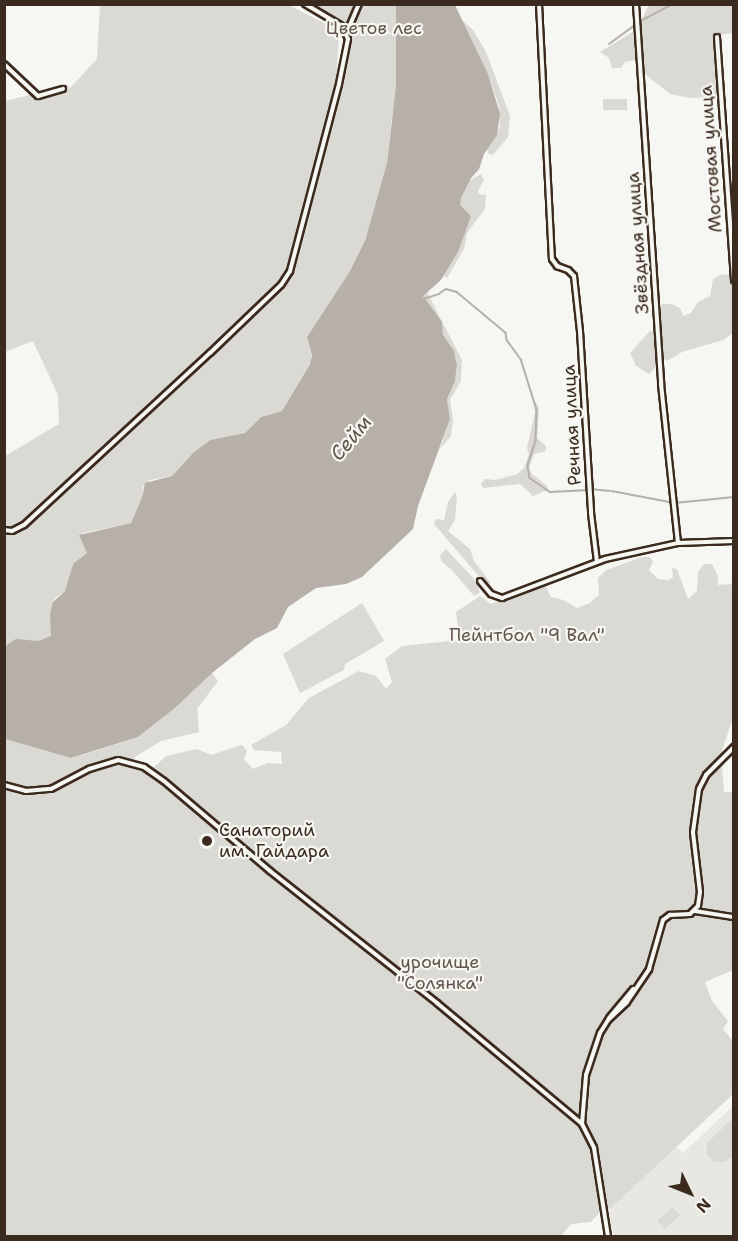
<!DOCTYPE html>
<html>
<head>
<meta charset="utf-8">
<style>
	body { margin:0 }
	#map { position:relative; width:738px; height:1241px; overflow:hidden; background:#f6f6f2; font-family:"Shantell Sans",sans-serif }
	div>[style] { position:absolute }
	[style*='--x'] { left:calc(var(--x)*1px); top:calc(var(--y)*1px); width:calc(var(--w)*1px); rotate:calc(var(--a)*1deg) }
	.built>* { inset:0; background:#e8e7e2 }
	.green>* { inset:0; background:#dad9d3; transform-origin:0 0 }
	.water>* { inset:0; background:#b6b0a9 }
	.stream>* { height:1.5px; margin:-0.75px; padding:0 0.75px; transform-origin:0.75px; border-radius:0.75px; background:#b6b0a9 }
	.roads { filter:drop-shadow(2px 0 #3b2a1e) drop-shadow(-2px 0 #3b2a1e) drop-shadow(0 2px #3b2a1e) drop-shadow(0 -2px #3b2a1e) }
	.street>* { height:4px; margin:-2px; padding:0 2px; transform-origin:2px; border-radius:2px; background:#f6f6f2 }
	.dots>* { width:16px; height:16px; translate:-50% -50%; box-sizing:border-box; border:3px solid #f6f6f2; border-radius:50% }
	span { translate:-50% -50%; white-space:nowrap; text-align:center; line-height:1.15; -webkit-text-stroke:4.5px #f6f6f2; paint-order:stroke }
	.park-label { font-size:18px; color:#63564b }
	.street-label { font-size:18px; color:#3b2a1e }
	.poi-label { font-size:18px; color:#3b2a1e }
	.left { translate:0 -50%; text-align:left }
	.water-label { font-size:20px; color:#605248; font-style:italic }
	.frame { position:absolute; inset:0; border:6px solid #3b2a1e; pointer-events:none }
	.north { position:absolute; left:660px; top:1163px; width:60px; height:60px; -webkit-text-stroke:4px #f6f6f2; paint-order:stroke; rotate:133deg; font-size:16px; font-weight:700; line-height:24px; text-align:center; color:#3b2a1e }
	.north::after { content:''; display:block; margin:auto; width:21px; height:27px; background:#3b2a1e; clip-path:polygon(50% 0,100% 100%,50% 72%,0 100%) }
</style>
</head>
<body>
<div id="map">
	<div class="built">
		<i style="clip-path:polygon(733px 1106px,734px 1233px,730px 1236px,613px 1236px,608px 1200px,673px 1143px,683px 1153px)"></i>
	</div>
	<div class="green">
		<i style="clip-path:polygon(100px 5px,289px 5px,335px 29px,339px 34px,336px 80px,339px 78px,344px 35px,334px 23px,300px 5px,396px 5px,396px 77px,408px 82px,392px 115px,387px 163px,370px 229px,350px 271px,307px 337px,312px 360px,282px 411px,261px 417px,245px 433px,210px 440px,193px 453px,172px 476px,150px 480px,143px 487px,142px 497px,131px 523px,82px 533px,87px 553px,72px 566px,71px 578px,65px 591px,54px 599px,51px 636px,38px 641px,13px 641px,5px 646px,5px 456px,59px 424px,58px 395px,33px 341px,5px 352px,5px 101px,67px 86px,70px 88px,97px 59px)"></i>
		<i style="clip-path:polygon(649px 5px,733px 5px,733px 33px,719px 35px,722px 90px,712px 97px,690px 98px,670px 94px,645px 74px,635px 60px,625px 62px,621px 68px,612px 68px,609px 58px,600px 52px,636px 30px)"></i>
		<i style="clip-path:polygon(462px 20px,473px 30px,486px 52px,510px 116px,508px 137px,493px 155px,488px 154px,487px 149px,500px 127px,499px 106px,488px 74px)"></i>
		<i style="left:627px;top:99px;width:11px;height:24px;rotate:90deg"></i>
		<i style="clip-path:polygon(482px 159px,479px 169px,469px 181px,481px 174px,484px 180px,478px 191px,479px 194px,486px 195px,485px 209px,467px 233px,464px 249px,447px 278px,444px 276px,442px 279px,404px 238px)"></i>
		<i style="clip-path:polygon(733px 274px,733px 333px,723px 340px,682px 352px,667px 361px,662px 357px,659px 315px,662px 304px,672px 304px,680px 308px,683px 316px,691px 313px,698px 302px,710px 296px,713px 279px,720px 275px)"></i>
		<i style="clip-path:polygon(426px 290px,462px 360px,461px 381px,450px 400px,453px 421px,451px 436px,440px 449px,450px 419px,447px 399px,456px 377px,457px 365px,456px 357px,443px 335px,442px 322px,423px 299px)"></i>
		<i style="clip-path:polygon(650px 331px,655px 333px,658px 359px,656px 367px,649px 374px,636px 366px,630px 353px)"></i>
		<i style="clip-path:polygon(536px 402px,539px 408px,537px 438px,546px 446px,546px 451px,534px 454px,529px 468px,531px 473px,548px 487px,548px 490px,533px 496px,520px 484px,483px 488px,481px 484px,485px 479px,495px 480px,517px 474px,524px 468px,529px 454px,527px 448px,535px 412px,534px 403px)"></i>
		<i style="clip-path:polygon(455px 492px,457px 498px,455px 520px,448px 531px,470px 549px,474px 561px,490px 582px,489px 588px,434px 524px,436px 519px,444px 520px,448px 502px)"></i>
		<i style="clip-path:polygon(446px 549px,475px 580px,480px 593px,474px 596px,452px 570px,442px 562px,440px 556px)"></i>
		<i style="clip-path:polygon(643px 557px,650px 557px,653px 562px,649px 570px,658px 579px,669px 580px,673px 577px,672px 568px,677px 569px,688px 599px,697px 591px,698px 572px,704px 564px,712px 564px,718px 576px,718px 585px,731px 584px,733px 580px,733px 717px,721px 754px,724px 792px,733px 792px,733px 970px,705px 982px,712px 1001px,728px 1021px,723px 1029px,733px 1041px,733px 1094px,611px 1208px,600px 1212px,591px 1222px,571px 1224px,561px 1236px,5px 1236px,5px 739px,71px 758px,89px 753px,138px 737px,175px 708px,212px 673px,218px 681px,197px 709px,199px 732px,161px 741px,135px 757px,133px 764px,142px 772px,152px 769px,166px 756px,197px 749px,211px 755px,242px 745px,247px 751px,244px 759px,253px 769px,268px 763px,282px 764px,281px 752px,254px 750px,251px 745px,286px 725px,309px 698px,359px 671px,376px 676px,386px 689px,392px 682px,385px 659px,402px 646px,460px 640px,456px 612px,480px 596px,491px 604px,545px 585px,551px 597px,563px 600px,577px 608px,590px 603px,599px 595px,598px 578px,606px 570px)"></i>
		<i style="clip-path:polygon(362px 603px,384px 641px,345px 664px,344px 670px,300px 693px,283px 654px)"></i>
		<i style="clip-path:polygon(733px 1118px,733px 1156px,725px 1162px,714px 1162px,707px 1154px,707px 1143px)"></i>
		<i style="left:673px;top:1207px;width:11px;height:21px;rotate:49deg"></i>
	</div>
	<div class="water">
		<i style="clip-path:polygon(396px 5px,455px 5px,488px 74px,500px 114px,497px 135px,484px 154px,479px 169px,471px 178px,461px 198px,460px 205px,471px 216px,458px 252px,440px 281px,423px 296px,442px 322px,443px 335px,454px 351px,457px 365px,455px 381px,447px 399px,450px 419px,418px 506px,413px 529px,362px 577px,346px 584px,316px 588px,288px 607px,277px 628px,255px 639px,212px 673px,175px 708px,138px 737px,71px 758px,5px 739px,5px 646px,16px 639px,38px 641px,51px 636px,50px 614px,53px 602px,65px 591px,73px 564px,87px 553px,79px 535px,131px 523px,142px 497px,145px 483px,172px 476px,193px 453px,210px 440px,245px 433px,261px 417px,282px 411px,310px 364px,312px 356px,307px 337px,350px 271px,366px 238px,387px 163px,396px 86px)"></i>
	</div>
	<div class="stream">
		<i style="--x:639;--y:22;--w:38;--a:-28"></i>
		<i style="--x:609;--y:44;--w:32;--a:-36"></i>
		<i style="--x:440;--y:293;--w:7;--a:-34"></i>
		<i style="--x:446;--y:289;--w:11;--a:15"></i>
		<i style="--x:457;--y:292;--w:64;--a:39.9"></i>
		<i style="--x:506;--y:333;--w:7;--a:82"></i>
		<i style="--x:507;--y:340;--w:24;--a:54"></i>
		<i style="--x:521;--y:359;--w:53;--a:72.6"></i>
		<i style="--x:537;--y:410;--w:31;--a:92"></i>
		<i style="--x:536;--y:441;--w:26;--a:108"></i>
		<i style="--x:528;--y:466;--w:12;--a:81"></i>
		<i style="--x:530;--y:478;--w:24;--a:35"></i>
		<i style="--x:550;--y:492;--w:39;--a:-3"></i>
		<i style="--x:423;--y:299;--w:17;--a:-17"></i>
		<i style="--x:591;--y:489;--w:19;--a:6"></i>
		<i style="--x:612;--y:491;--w:58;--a:10.9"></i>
		<i style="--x:675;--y:503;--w:59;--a:-5.8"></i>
	</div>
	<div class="roads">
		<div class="street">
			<i style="--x:539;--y:4;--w:255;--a:87.1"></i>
			<i style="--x:552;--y:259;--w:9;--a:54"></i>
			<i style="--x:557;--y:266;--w:12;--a:20"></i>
			<i style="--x:568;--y:270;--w:8;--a:45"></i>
			<i style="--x:574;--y:276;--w:55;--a:83.8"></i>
			<i style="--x:580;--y:331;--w:182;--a:86.5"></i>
			<i style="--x:591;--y:513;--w:49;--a:83"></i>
			<i style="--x:636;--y:4;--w:381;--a:86.2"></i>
			<i style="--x:661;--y:384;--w:160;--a:83.9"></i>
			<i style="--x:347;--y:32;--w:30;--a:-67"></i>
			<i style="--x:717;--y:37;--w:244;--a:86"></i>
			<i style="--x:4;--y:64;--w:47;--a:43.3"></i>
			<i style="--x:38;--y:96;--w:26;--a:-16"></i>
			<i style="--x:4;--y:530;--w:8;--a:7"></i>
			<i style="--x:12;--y:531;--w:13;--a:-27"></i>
			<i style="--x:24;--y:525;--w:253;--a:-42.8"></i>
			<i style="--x:210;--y:353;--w:98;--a:-43.8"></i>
			<i style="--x:281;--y:285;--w:17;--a:-57"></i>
			<i style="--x:290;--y:271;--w:193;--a:-75.3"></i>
			<i style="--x:339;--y:84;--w:46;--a:-78.7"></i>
			<i style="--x:348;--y:39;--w:14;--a:-115"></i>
			<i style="--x:342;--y:26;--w:43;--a:-149.3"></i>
			<i style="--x:480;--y:581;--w:17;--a:50"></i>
			<i style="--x:491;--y:594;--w:12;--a:20"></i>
			<i style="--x:502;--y:598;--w:110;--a:-20.7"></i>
			<i style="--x:605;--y:559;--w:75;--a:-12.4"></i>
			<i style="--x:678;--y:543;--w:56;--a:-2"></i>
			<i style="--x:4;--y:785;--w:23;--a:15"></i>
			<i style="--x:26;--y:791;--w:25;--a:-5"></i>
			<i style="--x:51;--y:789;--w:43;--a:-27.8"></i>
			<i style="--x:89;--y:769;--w:30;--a:-17"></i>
			<i style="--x:118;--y:760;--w:27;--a:15"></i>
			<i style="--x:144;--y:767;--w:24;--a:35"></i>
			<i style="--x:164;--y:781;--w:139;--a:40.3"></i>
			<i style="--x:270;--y:871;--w:213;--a:38.3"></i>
			<i style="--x:437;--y:1003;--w:189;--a:39.8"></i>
			<i style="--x:582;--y:1124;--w:27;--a:63"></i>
			<i style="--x:594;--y:1148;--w:89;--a:81"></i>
			<i style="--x:695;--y:911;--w:39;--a:9"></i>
			<i style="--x:609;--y:1018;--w:38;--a:-50"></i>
			<i style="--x:582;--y:1124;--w:49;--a:-85.3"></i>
			<i style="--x:586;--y:1075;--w:44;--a:-71.6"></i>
			<i style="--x:600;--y:1033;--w:15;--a:-58"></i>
			<i style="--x:608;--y:1020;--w:26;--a:-43"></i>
			<i style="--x:627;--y:1002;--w:40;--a:-56"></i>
			<i style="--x:649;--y:969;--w:51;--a:-74.1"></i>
			<i style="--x:663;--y:920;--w:9;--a:-36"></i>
			<i style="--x:670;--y:915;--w:20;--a:-3"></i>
			<i style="--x:690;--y:914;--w:11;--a:-45"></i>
			<i style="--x:698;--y:906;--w:14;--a:-82"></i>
			<i style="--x:700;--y:892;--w:60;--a:-96.7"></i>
			<i style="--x:693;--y:832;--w:43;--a:-82.1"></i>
			<i style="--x:699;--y:789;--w:16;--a:-63"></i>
			<i style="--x:706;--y:775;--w:40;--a:-45"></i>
		</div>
	</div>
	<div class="dots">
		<i style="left:207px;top:841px;background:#3b2a1e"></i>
	</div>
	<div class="park-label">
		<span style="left:374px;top:28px">Цветов лес</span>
		<span style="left:527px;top:635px">Пейнтбол "9 Вал"</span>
		<span style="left:440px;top:973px">урочище<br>"Солянка"</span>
	</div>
	<div class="street-label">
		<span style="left:711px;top:159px;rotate:-94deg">Мостовая улица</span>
		<span style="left:638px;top:243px;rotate:-94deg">Звёздная улица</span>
		<span style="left:572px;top:425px;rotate:-93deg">Речная улица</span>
	</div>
	<div class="poi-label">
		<span class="left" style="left:219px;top:841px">Санаторий<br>им. Гайдара</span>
	</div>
	<div class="water-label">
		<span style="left:351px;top:438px;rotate:-50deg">Сейм</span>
	</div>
	<div class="frame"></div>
	<div class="north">N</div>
</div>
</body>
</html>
